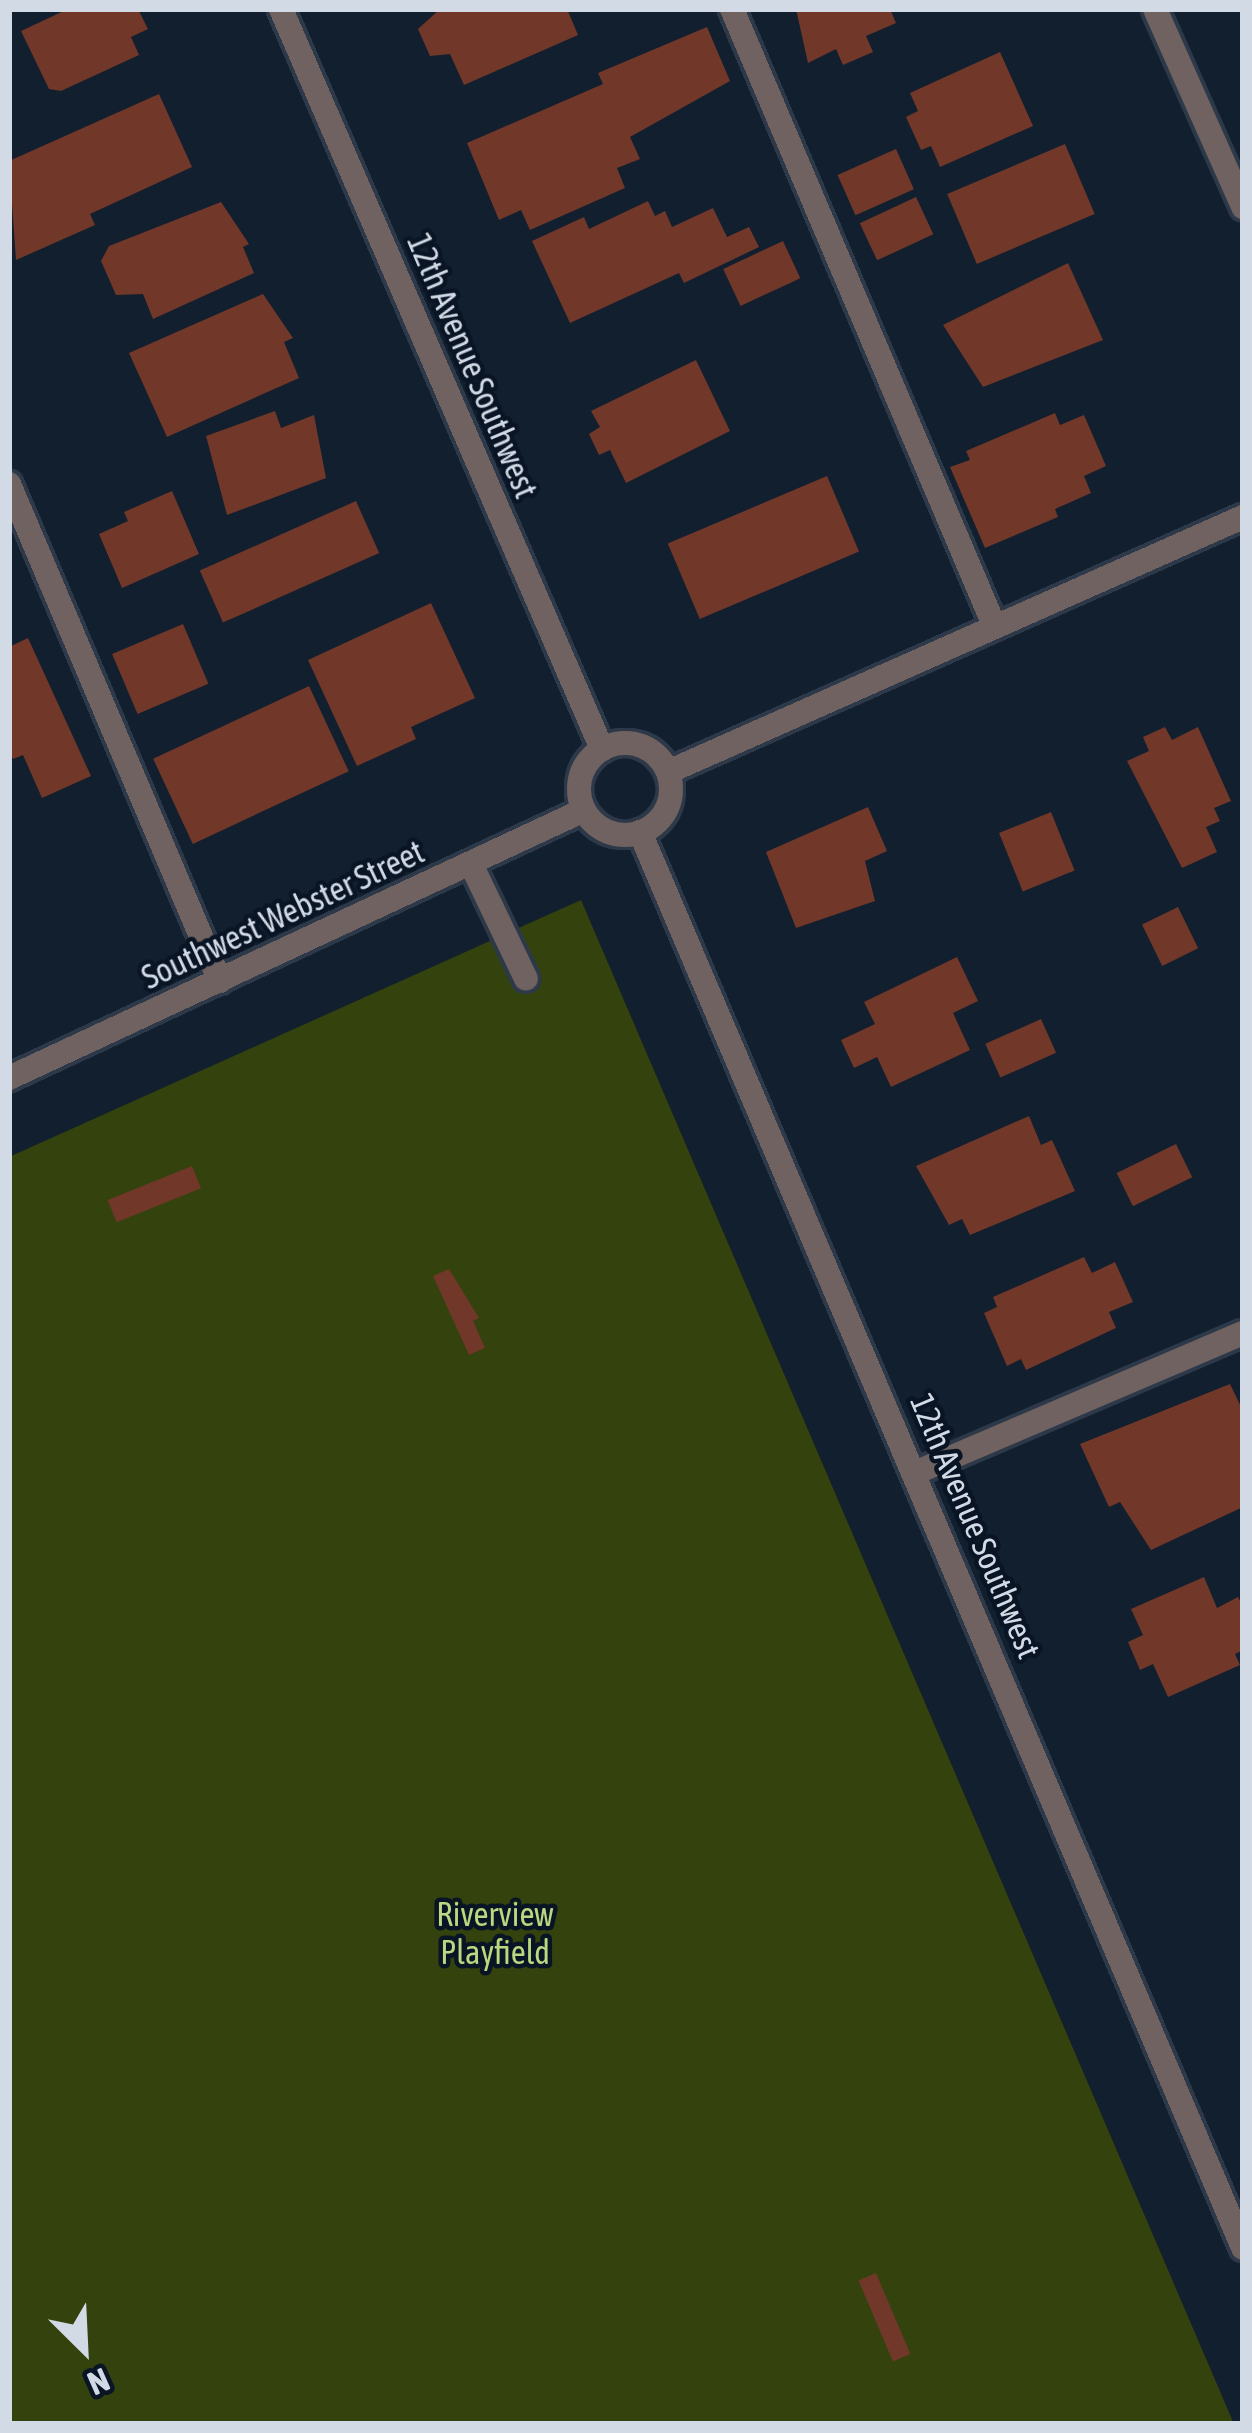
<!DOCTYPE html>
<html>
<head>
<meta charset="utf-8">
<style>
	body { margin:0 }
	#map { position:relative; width:1252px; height:2433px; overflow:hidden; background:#121f2f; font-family:"Asap Condensed",sans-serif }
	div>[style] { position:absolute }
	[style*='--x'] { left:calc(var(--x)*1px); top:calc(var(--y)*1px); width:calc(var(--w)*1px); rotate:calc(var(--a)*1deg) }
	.green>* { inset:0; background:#34420d }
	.building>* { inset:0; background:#713728; transform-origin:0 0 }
	.roads { filter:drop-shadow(3px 0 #2d3949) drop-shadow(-3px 0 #2d3949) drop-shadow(0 3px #2d3949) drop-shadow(0 -3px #2d3949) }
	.service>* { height:24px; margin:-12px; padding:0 12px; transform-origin:12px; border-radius:12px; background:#6f6260 }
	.minor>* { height:24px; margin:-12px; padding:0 12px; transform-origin:12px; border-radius:12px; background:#6f6260 }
	.minor>.ring { margin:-12px; padding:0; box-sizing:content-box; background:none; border:24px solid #6f6260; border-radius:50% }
	span { translate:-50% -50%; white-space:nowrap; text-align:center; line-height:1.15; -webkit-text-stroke:9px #091525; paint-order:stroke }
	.street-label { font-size:33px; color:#d2dae6 }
	.park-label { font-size:33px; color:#bbd780 }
	.frame { position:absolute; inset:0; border:12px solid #d2dae6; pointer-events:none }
	.north { position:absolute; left:24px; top:2289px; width:120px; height:120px; -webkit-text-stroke:9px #091525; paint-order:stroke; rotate:156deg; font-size:33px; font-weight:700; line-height:48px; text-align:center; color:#d2dae6 }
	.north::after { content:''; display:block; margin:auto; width:42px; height:54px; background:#d2dae6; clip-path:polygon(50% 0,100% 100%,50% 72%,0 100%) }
</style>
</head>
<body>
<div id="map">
	<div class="green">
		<i style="clip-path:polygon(581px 900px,1234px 2424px,9px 2424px,9px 1157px)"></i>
	</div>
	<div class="building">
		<i style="clip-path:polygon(68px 9px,138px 9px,148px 29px,131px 37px,139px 55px,61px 91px,49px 89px,21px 31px)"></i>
		<i style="clip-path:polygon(440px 9px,567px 9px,578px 35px,464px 85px,450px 54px,430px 56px,418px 29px)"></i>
		<i style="clip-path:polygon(796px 9px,890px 9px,896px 23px,866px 36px,873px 52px,843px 65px,836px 49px,808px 63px)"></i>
		<i style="clip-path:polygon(707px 27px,730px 81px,630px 137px,640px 159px,617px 168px,625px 188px,530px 230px,521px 210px,499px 220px,467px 143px,603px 84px,598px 73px)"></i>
		<i style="clip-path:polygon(1000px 52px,1033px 126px,940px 167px,931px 146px,921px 150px,906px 117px,918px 111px,910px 93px)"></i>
		<i style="clip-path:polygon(159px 94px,192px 167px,90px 214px,95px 225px,16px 260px,9px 161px)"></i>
		<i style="left:1065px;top:144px;width:76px;height:128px;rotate:67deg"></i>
		<i style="left:896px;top:149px;width:44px;height:64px;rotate:66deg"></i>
		<i style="left:916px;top:197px;width:41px;height:62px;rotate:65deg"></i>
		<i style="clip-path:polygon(648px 201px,655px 216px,665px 211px,672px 227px,713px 208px,727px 237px,749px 227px,759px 247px,684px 283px,679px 273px,570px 323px,532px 241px,584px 217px,589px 229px)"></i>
		<i style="clip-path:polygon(221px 202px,249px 244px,243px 247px,254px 273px,153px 319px,143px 294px,116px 295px,101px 261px,109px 246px)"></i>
		<i style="left:783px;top:241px;width:41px;height:66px;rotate:65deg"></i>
		<i style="clip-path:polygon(1068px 263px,1103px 340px,983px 387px,943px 325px)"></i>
		<i style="clip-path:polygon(263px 294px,293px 338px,284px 342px,299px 378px,167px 437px,129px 353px)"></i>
		<i style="clip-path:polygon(696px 360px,730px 431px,626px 483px,610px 450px,599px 455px,589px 434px,600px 427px,591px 411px)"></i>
		<i style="clip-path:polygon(275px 411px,281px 428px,314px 415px,326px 478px,227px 515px,206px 436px)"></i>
		<i style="clip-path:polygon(1055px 413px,1060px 425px,1084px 415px,1106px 466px,1084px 476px,1091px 493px,1055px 509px,1058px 517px,985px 548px,950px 467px,970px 460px,966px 451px)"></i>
		<i style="left:827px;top:476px;width:82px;height:173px;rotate:67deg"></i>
		<i style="clip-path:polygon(172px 491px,199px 554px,122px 588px,99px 534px,128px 521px,124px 512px)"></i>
		<i style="left:356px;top:501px;width:57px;height:171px;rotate:66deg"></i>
		<i style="clip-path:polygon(431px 603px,475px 698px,411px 727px,416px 739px,357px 766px,308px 660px)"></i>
		<i style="left:183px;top:624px;width:65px;height:77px;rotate:67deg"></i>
		<i style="clip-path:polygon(28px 638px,91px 776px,42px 798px,23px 755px,13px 759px,9px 751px,9px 647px)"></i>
		<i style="left:309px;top:686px;width:94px;height:172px;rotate:65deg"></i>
		<i style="clip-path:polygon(1165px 727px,1172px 740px,1198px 727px,1231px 801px,1214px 808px,1220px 821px,1206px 827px,1217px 852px,1182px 868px,1127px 761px,1149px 751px,1143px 737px)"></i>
		<i style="clip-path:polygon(868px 807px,887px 851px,865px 861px,875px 901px,796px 928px,766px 852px)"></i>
		<i style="left:1051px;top:812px;width:63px;height:56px;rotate:68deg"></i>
		<i style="left:1178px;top:907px;width:46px;height:40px;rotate:64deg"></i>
		<i style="clip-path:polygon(957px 957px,978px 1001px,953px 1013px,970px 1050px,891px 1087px,877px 1057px,854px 1068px,841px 1040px,875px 1024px,864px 1002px)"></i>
		<i style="left:1041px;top:1019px;width:37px;height:61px;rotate:66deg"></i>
		<i style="clip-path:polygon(1029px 1116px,1041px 1145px,1052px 1140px,1075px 1191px,970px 1235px,962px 1219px,949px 1225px,916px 1166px)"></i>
		<i style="left:1176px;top:1144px;width:37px;height:66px;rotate:64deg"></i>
		<i style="left:192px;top:1166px;width:24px;height:91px;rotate:68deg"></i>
		<i style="clip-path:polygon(1084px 1257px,1092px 1273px,1115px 1262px,1133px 1302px,1109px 1312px,1116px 1328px,1026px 1370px,1021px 1359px,1007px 1366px,984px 1313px,997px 1307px,993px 1297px)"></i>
		<i style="clip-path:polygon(449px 1269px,479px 1318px,473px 1321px,485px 1348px,469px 1355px,433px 1276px)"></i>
		<i style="clip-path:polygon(1230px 1384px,1243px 1411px,1243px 1507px,1151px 1550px,1120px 1502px,1109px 1507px,1080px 1444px)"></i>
		<i style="clip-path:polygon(1204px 1577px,1217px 1608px,1238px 1597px,1243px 1607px,1243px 1650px,1235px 1654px,1240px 1665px,1168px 1697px,1153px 1664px,1140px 1670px,1128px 1642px,1143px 1635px,1131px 1609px)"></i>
		<i style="left:876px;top:2273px;width:88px;height:19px;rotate:67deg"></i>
	</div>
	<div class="roads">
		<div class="service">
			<i style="--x:732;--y:9;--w:669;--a:66.96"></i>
			<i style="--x:9;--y:484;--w:540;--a:67"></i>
			<i style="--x:471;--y:864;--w:127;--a:64.4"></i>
			<i style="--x:917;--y:1472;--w:354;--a:-23.1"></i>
		</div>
		<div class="minor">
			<i style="--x:281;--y:9;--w:807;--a:66.55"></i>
			<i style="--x:1155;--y:9;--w:217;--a:66"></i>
			<i class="ring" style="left:579px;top:743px;width:68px;height:68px"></i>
			<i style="--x:668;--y:772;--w:629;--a:-23.92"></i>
			<i style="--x:640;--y:832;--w:1539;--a:66.93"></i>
			<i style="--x:9;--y:1078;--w:634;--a:-24.99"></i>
		</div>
	</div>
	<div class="street-label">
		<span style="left:472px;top:366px;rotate:67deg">12th Avenue Southwest</span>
		<span style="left:283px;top:915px;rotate:-25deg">Southwest Webster Street</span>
		<span style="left:975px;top:1526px;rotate:67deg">12th Avenue Southwest</span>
	</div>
	<div class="park-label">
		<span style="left:495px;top:1934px">Riverview<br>Playfield</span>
	</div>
	<div class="frame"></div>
	<div class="north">N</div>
</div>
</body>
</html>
